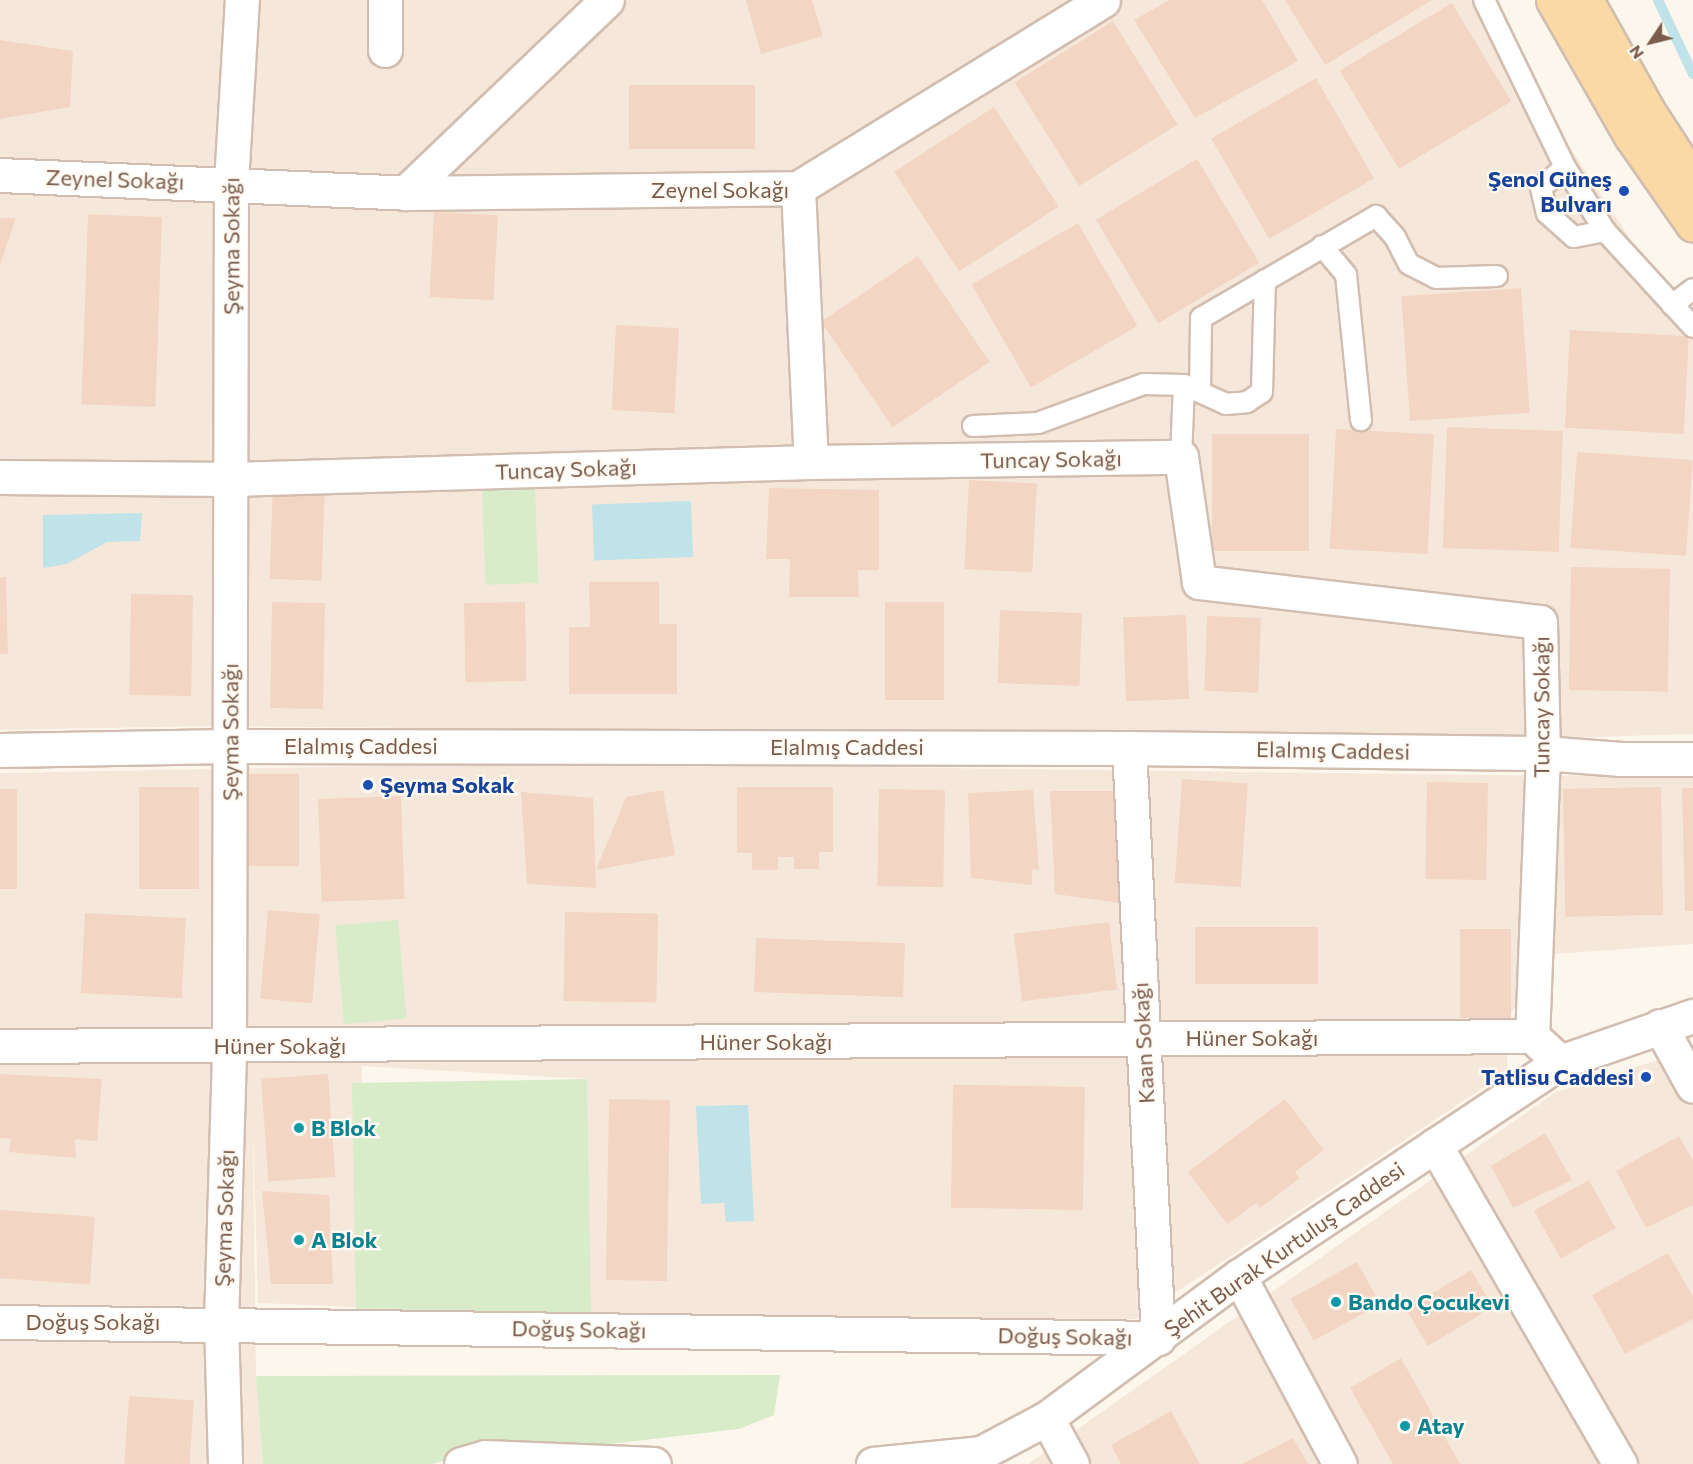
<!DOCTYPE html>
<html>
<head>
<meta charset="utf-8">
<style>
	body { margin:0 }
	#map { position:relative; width:1693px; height:1464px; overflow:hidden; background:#fdf6ec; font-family:Commissioner,sans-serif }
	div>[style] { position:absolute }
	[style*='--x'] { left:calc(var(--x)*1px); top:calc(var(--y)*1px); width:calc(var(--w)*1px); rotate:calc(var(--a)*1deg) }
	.residential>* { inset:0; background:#f5e8da }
	.green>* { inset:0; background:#d8ecc9; transform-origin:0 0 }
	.water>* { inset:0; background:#bfe3e8; transform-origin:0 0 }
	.stream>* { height:10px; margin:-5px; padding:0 5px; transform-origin:5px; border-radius:5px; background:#bfe3e8 }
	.building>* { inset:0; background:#f3d5c3; transform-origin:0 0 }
	.roads { filter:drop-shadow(2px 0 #d1beb0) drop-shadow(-2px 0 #d1beb0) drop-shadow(0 2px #d1beb0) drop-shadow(0 -2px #d1beb0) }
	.lane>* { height:20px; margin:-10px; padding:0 10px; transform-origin:10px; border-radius:10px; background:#fff }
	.street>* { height:33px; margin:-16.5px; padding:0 16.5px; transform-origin:16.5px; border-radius:16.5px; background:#fff }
	.secondary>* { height:33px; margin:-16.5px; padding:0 16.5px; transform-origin:16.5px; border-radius:16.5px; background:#fff }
	.primary>* { height:33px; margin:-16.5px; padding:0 16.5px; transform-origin:16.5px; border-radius:16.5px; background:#fbd9a5 }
	.dots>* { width:16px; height:16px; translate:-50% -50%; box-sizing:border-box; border:3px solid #fffaf3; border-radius:50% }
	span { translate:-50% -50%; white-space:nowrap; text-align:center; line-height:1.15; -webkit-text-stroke:4.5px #fffaf3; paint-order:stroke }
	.transit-label { font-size:22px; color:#164399; font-weight:700 }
	.right { translate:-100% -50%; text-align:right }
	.left { translate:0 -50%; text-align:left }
	.street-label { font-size:22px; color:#7a5c4d }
	.culture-label { font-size:22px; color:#0d838f; font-weight:700 }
	.north { position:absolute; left:1621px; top:12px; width:60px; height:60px; -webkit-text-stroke:4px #fffaf3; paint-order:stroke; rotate:235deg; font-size:16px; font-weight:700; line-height:24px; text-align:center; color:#7a5c4d }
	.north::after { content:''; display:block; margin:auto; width:21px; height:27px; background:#7a5c4d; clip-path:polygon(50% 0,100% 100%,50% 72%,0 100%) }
</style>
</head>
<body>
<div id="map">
	<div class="residential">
		<i style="clip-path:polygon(0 0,1497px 0,1532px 90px,1693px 334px,1693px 734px,1559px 738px,210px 726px,0 730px)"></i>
		<i style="clip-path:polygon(547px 763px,1561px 776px,1693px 771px,1693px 944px,1555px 954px,1504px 1022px,1508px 1071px,1136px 1319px,585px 1316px,587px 1079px,362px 1066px,358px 1307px,258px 1303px,253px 1128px,256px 1376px,263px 1464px,0 1464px,0 773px)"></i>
		<i style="clip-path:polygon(1693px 1049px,1693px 1464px,1028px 1464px,1554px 1093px)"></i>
	</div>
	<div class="green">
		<i style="left:535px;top:486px;width:97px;height:53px;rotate:88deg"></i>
		<i style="left:398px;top:920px;width:99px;height:63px;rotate:85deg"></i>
		<i style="left:587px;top:1079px;width:237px;height:235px;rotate:89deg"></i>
		<i style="clip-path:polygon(780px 1375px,774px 1415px,739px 1429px,592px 1446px,464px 1454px,433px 1464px,263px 1464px,256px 1376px)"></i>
	</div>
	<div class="water">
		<i style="left:691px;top:501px;width:56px;height:99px;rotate:88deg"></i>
		<i style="clip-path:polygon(142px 513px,140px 541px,107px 542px,67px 564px,43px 568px,43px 515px)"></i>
		<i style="clip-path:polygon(748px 1105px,754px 1221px,726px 1222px,724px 1203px,701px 1204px,696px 1106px)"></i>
	</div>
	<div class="stream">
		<i style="--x:1658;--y:0;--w:82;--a:64.7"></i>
	</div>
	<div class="building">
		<i style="clip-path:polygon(746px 0,812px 0,823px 36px,761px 54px)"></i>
		<i style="clip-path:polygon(1170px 0,1262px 0,1298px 61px,1195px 118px,1134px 20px)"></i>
		<i style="clip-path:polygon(1285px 0,1432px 0,1325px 65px)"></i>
		<i style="left:1452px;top:3px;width:115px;height:131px;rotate:59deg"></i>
		<i style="left:1113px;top:21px;width:122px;height:116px;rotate:58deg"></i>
		<i style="clip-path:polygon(0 40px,73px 51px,70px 107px,0 119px)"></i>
		<i style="left:1316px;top:78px;width:116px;height:121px;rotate:60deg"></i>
		<i style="left:629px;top:85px;width:126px;height:64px"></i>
		<i style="left:994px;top:107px;width:119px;height:119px;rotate:57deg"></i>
		<i style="left:1197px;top:159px;width:121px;height:118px;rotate:59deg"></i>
		<i style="left:434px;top:212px;width:64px;height:85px;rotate:3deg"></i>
		<i style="left:162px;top:217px;width:190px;height:74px;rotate:92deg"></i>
		<i style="clip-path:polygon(0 218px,16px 218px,0 265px)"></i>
		<i style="left:1078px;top:223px;width:119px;height:123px;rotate:60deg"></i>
		<i style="left:918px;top:256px;width:128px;height:117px;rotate:56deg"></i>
		<i style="left:1521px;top:288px;width:125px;height:120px;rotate:86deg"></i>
		<i style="left:616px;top:325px;width:63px;height:85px;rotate:3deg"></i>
		<i style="left:1570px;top:330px;width:119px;height:98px;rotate:3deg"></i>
		<i style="left:1447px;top:427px;width:116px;height:121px;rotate:2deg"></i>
		<i style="left:1336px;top:429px;width:98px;height:120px;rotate:3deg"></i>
		<i style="left:1212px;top:434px;width:97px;height:117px"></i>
		<i style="left:1577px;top:452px;width:116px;height:96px;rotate:4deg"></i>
		<i style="left:969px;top:480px;width:68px;height:89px;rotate:3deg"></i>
		<i style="left:273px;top:482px;width:52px;height:97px;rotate:2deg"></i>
		<i style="clip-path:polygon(769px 488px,879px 490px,879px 570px,858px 570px,859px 597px,789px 597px,790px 559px,766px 559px)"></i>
		<i style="left:1571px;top:567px;width:99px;height:123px;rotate:1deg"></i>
		<i style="clip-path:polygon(0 577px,6px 577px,8px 654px,0 654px)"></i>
		<i style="clip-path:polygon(589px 582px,659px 582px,659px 624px,677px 624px,677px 694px,569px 694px,569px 627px,590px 627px)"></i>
		<i style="left:131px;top:594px;width:62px;height:101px;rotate:1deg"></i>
		<i style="left:272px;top:602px;width:53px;height:106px;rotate:1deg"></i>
		<i style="left:525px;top:602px;width:79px;height:61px;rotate:89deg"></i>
		<i style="left:885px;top:602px;width:59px;height:98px"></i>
		<i style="left:1082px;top:613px;width:73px;height:82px;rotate:92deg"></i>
		<i style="left:1186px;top:615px;width:84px;height:63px;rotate:88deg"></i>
		<i style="left:1207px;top:616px;width:54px;height:75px;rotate:2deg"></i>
		<i style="left:243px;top:774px;width:56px;height:92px"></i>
		<i style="left:1182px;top:779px;width:66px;height:104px;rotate:4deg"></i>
		<i style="left:1427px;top:782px;width:61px;height:97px;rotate:1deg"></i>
		<i style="left:139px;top:787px;width:60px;height:102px"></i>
		<i style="clip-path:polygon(737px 787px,833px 787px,833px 852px,819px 852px,819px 869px,794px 869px,794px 857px,778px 857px,778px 870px,752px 870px,752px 853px,737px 853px)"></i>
		<i style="left:1661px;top:787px;width:128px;height:98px;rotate:89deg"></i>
		<i style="clip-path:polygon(1682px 788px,1693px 788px,1693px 911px,1685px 911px)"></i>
		<i style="left:0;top:789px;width:17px;height:100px"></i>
		<i style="left:879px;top:789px;width:66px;height:97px;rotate:1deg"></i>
		<i style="clip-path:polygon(663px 790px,675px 855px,596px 870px,626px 797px)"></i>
		<i style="clip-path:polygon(1033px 790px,1039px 870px,1032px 869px,1032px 885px,971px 878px,968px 793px)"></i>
		<i style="clip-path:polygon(1050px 791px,1124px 791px,1120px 903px,1055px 894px)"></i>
		<i style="clip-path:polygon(521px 792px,593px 798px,596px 888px,527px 884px)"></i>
		<i style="left:401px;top:796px;width:103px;height:83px;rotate:88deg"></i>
		<i style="left:268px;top:910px;width:52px;height:89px;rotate:5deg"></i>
		<i style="left:565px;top:912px;width:93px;height:89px;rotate:1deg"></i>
		<i style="left:85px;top:913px;width:101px;height:80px;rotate:3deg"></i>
		<i style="left:1109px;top:922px;width:68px;height:96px;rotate:83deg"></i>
		<i style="left:1195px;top:927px;width:123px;height:57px"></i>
		<i style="left:1460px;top:929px;width:51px;height:89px"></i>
		<i style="left:756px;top:938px;width:149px;height:54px;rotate:2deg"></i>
		<i style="clip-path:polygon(0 1074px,102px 1079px,97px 1141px,75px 1139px,76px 1158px,9px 1152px,11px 1139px,0 1138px)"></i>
		<i style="left:328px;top:1074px;width:103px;height:67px;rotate:86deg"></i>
		<i style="left:1085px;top:1087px;width:123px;height:132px;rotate:91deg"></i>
		<i style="left:609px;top:1099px;width:61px;height:181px;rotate:1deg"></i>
		<i style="clip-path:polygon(1285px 1099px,1324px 1150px,1295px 1172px,1300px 1178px,1260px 1208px,1256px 1203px,1227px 1224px,1188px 1172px)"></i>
		<i style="clip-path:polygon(1545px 1133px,1572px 1180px,1513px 1208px,1491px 1166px)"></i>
		<i style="clip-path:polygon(1679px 1136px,1693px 1161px,1693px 1205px,1646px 1228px,1616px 1171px)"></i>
		<i style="left:1589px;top:1180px;width:55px;height:63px;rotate:61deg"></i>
		<i style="clip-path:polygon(262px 1191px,329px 1195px,333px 1284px,271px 1284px)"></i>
		<i style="left:0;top:1210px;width:95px;height:68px;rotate:4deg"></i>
		<i style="clip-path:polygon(1668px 1253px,1693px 1297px,1693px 1319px,1625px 1354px,1592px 1295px)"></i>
		<i style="left:1357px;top:1262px;width:48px;height:76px;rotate:61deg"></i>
		<i style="left:1471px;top:1270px;width:43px;height:76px;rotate:59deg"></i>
		<i style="clip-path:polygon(1401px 1358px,1460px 1464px,1393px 1464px,1350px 1388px)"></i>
		<i style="left:129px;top:1396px;width:65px;height:68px;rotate:4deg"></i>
		<i style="clip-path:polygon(1171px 1411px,1200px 1464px,1121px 1464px,1111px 1445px)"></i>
		<i style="clip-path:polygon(1293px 1438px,1308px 1464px,1242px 1464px)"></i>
	</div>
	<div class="roads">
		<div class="lane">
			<i style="--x:1484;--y:0;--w:186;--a:64.1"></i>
			<i style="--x:1565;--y:167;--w:75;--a:58"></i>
			<i style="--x:1605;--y:231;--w:130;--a:47.5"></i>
			<i style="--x:1565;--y:167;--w:32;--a:139"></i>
			<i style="--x:1541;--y:188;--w:26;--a:77"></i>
			<i style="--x:1547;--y:213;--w:36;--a:42"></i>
			<i style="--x:1574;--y:237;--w:32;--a:-11"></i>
			<i style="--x:1322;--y:246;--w:38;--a:50"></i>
			<i style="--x:1346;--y:275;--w:146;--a:84.1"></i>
			<i style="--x:1672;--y:305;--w:26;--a:-37"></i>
			<i style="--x:1200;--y:391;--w:73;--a:-89.2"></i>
			<i style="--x:1201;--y:318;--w:203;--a:-30.2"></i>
			<i style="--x:1376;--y:216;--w:28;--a:48"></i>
			<i style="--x:1395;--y:237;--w:30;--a:63"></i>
			<i style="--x:1409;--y:264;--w:30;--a:27"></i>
			<i style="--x:1436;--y:278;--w:61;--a:-1.9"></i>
			<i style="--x:973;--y:426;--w:65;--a:-2.6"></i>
			<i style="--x:1038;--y:423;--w:113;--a:-20.2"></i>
			<i style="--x:1144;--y:384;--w:40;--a:1.4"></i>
			<i style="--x:1184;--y:385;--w:46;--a:24.3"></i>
			<i style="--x:1226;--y:404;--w:21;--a:-5"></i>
			<i style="--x:1247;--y:402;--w:18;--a:-34"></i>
			<i style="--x:1262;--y:392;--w:112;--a:-88.5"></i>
			<i style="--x:1181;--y:457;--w:72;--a:-87.6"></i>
		</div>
		<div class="street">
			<i style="--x:385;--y:0;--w:50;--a:90"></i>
			<i style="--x:0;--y:175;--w:405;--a:2.5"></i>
			<i style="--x:405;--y:193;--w:279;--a:-43.7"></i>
			<i style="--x:798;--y:188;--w:358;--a:-31.6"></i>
			<i style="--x:798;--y:188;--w:274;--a:87.3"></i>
			<i style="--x:405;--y:193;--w:393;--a:-0.7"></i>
			<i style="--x:0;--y:477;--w:232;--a:0.5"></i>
			<i style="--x:232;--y:479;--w:579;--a:-1.68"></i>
			<i style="--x:811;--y:462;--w:370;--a:-0.8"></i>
			<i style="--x:1181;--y:457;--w:126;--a:81.8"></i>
			<i style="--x:1199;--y:582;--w:343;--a:6.7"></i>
			<i style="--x:1540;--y:622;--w:131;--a:88.7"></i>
			<i style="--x:1543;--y:753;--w:283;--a:92.2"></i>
			<i style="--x:1532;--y:1036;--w:38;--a:43"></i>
			<i style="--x:1660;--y:1026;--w:68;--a:61.2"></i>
			<i style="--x:0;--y:1046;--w:1532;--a:-0.37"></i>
			<i style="--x:1435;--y:1145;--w:369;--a:59.9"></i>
			<i style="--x:1239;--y:1276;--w:213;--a:61.8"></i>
			<i style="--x:0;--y:1322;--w:1158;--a:0.79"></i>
			<i style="--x:1158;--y:1338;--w:591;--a:-92.81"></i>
			<i style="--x:1047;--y:1418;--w:52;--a:61.5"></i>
			<i style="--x:225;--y:1464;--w:141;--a:-91.6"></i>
			<i style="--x:221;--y:1323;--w:277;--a:-88.3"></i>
			<i style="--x:229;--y:1046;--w:863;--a:-89.87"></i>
			<i style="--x:231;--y:183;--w:183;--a:-86.6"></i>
		</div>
		<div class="secondary">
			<i style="--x:0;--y:750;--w:230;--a:-1"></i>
			<i style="--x:230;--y:746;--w:899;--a:0.13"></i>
			<i style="--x:1129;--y:748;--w:414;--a:0.7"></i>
			<i style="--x:1543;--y:753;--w:78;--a:4.4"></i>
			<i style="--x:1621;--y:759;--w:72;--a:0"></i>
			<i style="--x:461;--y:1464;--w:25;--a:-16"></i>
			<i style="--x:485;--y:1457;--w:169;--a:2.4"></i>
			<i style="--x:873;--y:1464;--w:109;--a:-5.8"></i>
			<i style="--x:981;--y:1453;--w:75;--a:-27.9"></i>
			<i style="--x:1047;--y:1418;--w:239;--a:-36.5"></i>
			<i style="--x:1239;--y:1276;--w:386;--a:-33.7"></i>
			<i style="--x:1560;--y:1062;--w:141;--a:-19.1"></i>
		</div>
		<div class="primary">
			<i style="--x:1553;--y:0;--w:157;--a:60.2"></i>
			<i style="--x:1631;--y:136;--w:108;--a:55.1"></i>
			<i style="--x:1586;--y:0;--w:127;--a:60.8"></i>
			<i style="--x:1648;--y:111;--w:82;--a:56.9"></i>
		</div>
	</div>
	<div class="dots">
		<i style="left:1624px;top:191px;background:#1a4fb4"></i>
		<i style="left:368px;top:785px;background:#1a4fb4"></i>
		<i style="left:1646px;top:1077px;background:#1a4fb4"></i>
		<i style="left:299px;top:1128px;background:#0f9aa8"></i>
		<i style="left:299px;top:1240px;background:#0f9aa8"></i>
		<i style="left:1336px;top:1302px;background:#0f9aa8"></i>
		<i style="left:1405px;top:1426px;background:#0f9aa8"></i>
	</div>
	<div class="transit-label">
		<span class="right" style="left:1612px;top:191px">Şenol Güneş<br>Bulvarı</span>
		<span class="left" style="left:380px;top:785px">Şeyma Sokak</span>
		<span class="right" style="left:1634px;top:1077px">Tatlisu Caddesi</span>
	</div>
	<div class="street-label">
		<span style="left:115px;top:179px;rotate:2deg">Zeynel Sokağı</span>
		<span style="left:720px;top:190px">Zeynel Sokağı</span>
		<span style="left:231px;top:246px;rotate:-90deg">Şeyma Sokağı</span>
		<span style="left:1051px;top:459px;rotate:-1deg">Tuncay Sokağı</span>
		<span style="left:566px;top:469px;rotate:-2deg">Tuncay Sokağı</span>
		<span style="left:1541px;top:707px;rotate:-90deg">Tuncay Sokağı</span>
		<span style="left:230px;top:732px;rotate:-90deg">Şeyma Sokağı</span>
		<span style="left:361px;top:746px">Elalmış Caddesi</span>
		<span style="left:847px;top:747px">Elalmış Caddesi</span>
		<span style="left:1333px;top:750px;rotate:1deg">Elalmış Caddesi</span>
		<span style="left:1252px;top:1038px">Hüner Sokağı</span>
		<span style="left:766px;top:1042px">Hüner Sokağı</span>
		<span style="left:1143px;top:1043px;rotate:-93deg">Kaan Sokağı</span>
		<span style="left:280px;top:1046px">Hüner Sokağı</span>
		<span style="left:224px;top:1218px;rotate:-88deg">Şeyma Sokağı</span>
		<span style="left:1284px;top:1249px;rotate:-35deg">Şehit Burak Kurtuluş Caddesi</span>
		<span style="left:93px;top:1322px">Doğuş Sokağı</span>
		<span style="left:579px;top:1329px;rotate:1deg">Doğuş Sokağı</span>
		<span style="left:1065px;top:1336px;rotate:1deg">Doğuş Sokağı</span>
	</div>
	<div class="culture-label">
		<span class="left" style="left:311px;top:1128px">B Blok</span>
		<span class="left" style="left:311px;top:1240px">A Blok</span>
		<span class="left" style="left:1348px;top:1302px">Bando Çocukevi</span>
		<span class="left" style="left:1417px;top:1426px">Atay</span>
	</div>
	<div class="north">N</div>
</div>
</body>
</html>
